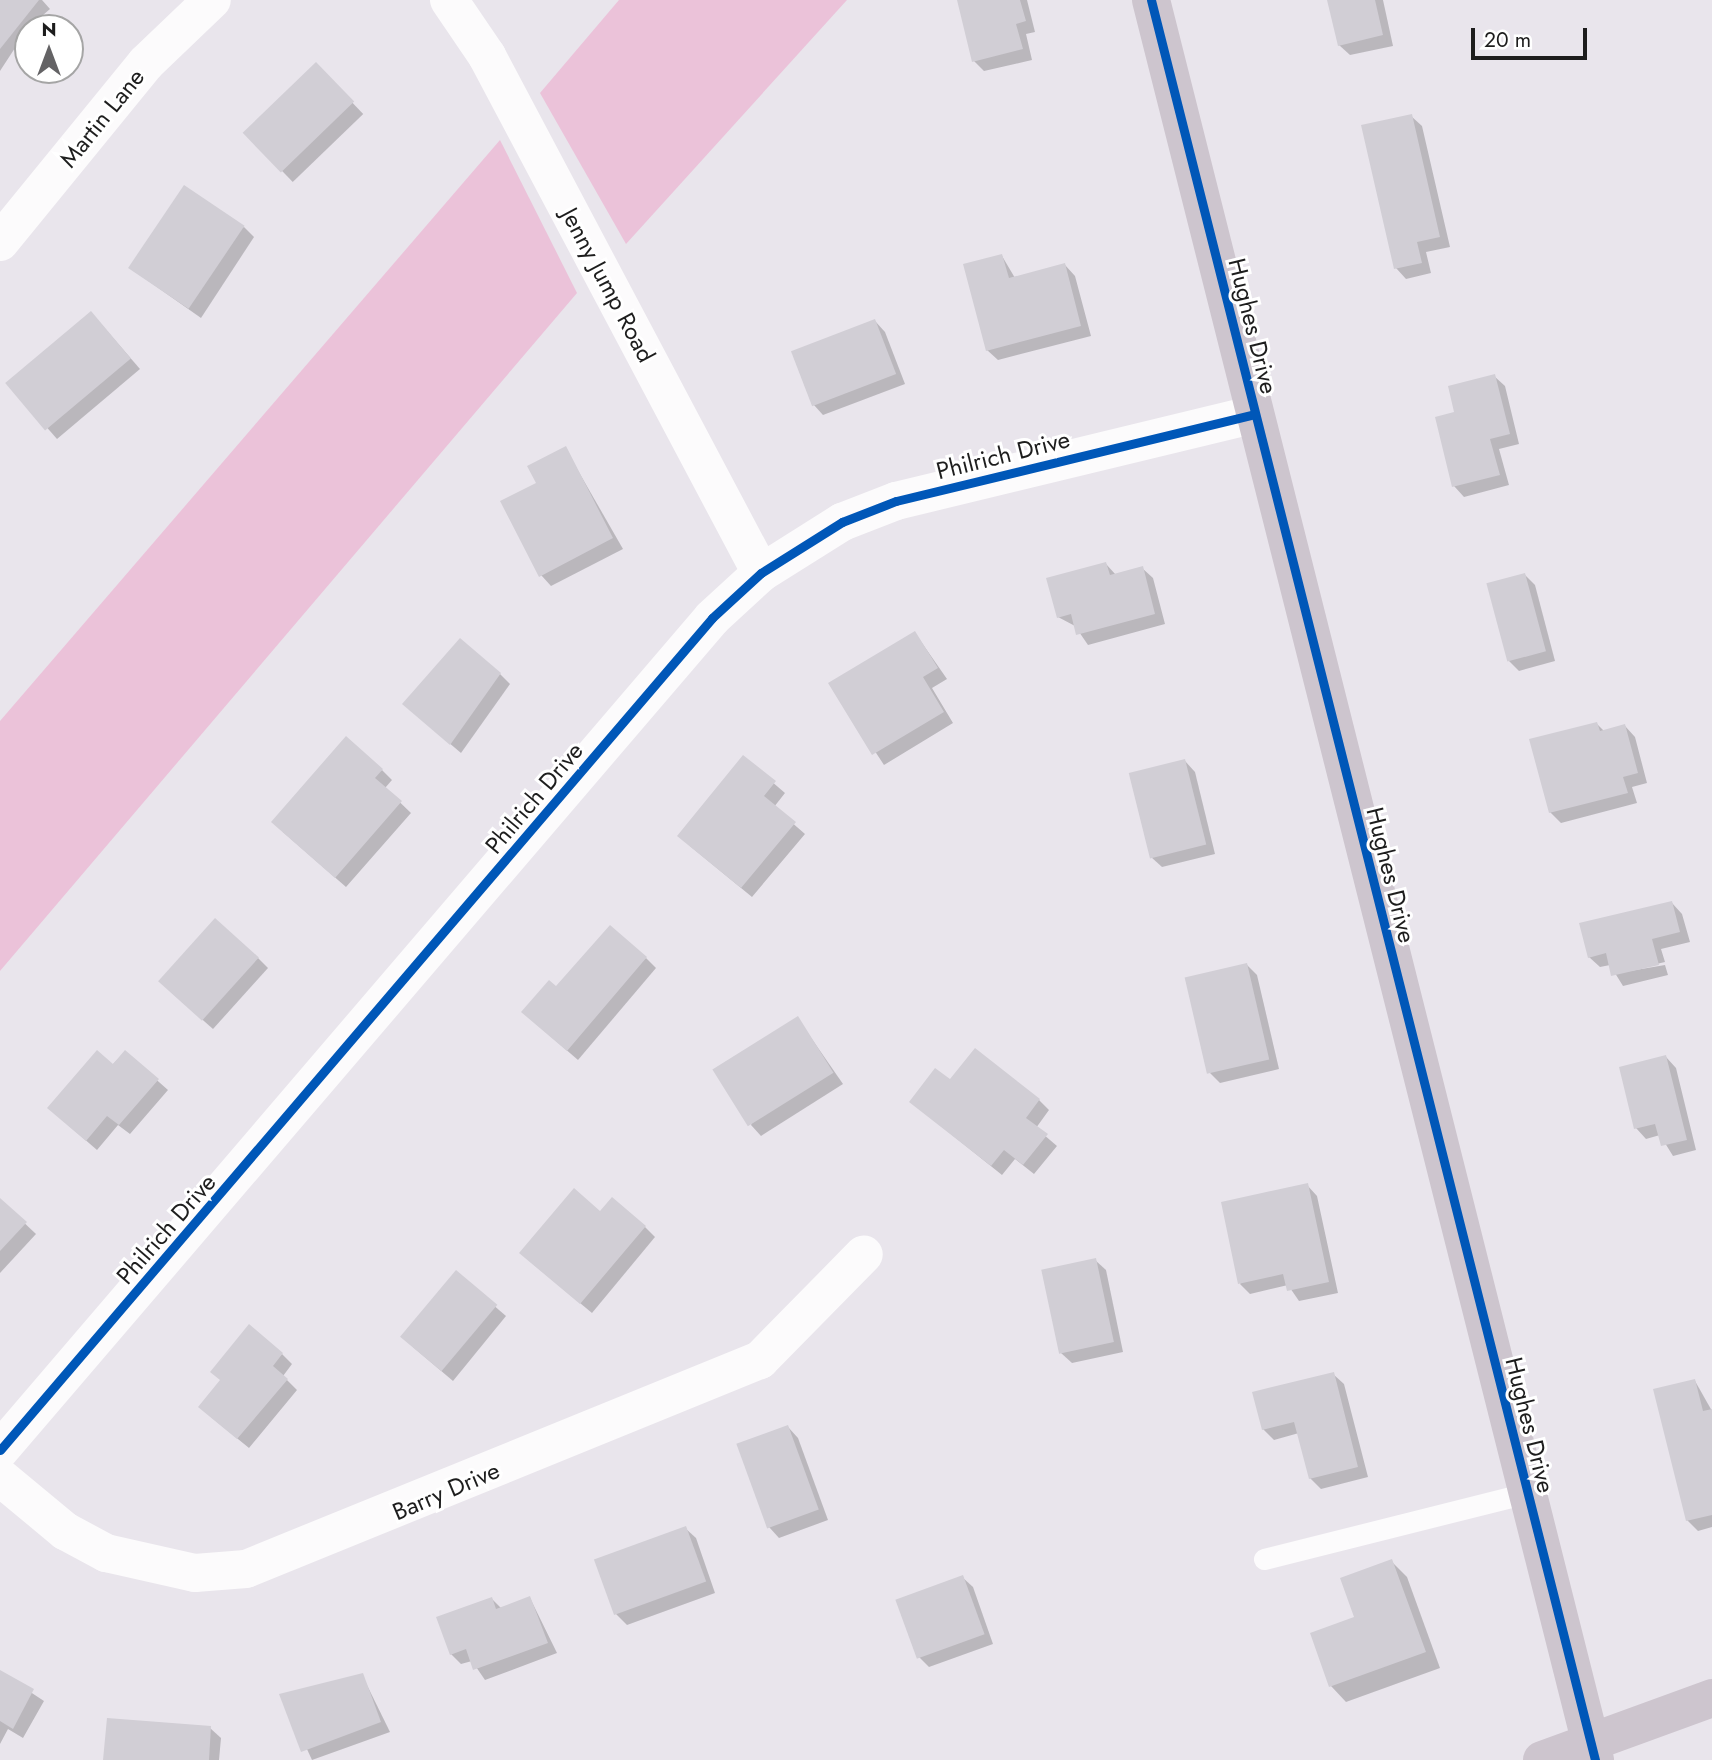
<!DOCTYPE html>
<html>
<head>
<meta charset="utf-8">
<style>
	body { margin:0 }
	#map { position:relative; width:1712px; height:1760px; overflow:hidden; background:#e9e5ec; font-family:Jost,sans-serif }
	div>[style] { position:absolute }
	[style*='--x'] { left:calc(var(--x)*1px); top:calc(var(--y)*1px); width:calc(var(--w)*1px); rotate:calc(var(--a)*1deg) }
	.grass>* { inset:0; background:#ebc2d9 }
	.shadow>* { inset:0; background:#0003; transform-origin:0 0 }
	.building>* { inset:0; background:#d1ced5; transform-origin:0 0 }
	.lane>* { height:21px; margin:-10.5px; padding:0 10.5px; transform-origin:10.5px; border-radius:10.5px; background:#fcfbfc }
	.street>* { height:38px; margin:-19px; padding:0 19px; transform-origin:19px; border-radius:19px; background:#fcfbfc }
	.secondary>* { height:38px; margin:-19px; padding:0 19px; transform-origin:19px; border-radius:19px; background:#cdc5ce }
	.cycleway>* { height:9px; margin:-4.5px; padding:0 4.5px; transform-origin:4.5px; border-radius:4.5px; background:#0057b8 }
	span { translate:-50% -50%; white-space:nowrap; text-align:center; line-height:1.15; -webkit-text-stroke:6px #fff; paint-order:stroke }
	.street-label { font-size:24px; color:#1d1d1d }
	.north { position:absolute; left:14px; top:14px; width:70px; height:70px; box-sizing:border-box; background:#fff; border:2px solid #a5a5a5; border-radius:50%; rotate:0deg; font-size:19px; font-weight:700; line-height:28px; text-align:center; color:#1d1d1d }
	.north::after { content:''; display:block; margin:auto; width:24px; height:32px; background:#646365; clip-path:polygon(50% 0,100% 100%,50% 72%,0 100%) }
	.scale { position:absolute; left:1471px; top:28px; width:116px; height:32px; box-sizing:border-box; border:4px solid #1d1d1d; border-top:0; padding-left:9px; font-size:21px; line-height:24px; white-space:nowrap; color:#1d1d1d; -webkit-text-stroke:5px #fff; paint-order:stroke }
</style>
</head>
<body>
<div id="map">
	<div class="grass">
		<i style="clip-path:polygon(619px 0,847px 0,626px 244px,540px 93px)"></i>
		<i style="clip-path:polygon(500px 140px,577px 293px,0 971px,0 721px)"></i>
	</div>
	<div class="shadow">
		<i style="clip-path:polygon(0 0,42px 0,50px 9px,28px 28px,0 71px)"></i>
		<i style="clip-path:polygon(959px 0,1027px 0,1035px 32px,1026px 34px,1032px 60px,984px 71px,974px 61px)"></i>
		<i style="clip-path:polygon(1329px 0,1383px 0,1393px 46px,1350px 55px,1339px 45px)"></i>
		<i style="left:316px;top:65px;width:68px;height:98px;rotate:46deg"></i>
		<i style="clip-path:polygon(1411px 116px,1422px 126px,1450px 247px,1426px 252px,1431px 273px,1406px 279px,1396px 268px)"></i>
		<i style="clip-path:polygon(244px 227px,254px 237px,201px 318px,130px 268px)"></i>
		<i style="clip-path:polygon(1002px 256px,1015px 278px,1065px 265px,1075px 276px,1091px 336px,998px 360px,987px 350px)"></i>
		<i style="clip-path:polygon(875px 321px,885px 332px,905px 384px,823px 415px,813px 404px)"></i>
		<i style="clip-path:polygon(101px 324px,140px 369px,57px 439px,8px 383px)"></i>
		<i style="clip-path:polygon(1494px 376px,1505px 386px,1519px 444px,1499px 449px,1509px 485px,1464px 497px,1454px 486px,1437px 419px,1456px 414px)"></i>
		<i style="clip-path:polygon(565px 448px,623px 549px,551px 586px,541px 575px,539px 484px)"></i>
		<i style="clip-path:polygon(1106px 564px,1116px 575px,1142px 568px,1153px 578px,1165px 624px,1088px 645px,1075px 626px,1058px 617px)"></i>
		<i style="clip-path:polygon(1525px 575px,1535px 585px,1555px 661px,1519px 671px,1508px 660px)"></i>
		<i style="clip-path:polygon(915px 633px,947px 679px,932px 688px,953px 723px,884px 765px,830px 683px)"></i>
		<i style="clip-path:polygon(500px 674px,510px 684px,461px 753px,415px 714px)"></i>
		<i style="clip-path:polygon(1597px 724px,1605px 732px,1625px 726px,1635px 737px,1647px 783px,1632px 787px,1637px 803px,1561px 823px,1550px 812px)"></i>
		<i style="clip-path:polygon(743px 757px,785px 793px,774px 807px,805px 834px,752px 897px,690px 846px)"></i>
		<i style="clip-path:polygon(1185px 761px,1195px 772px,1215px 854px,1162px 867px,1151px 857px)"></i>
		<i style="clip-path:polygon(382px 770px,392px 780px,385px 788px,411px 813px,346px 887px,283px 832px)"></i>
		<i style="clip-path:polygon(1672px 903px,1682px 914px,1690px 942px,1661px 949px,1665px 962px,1618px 973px,1665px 965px,1668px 975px,1623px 986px,1610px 965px,1600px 967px,1589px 957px)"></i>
		<i style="clip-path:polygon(258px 958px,268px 968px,213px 1029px,171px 992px)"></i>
		<i style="clip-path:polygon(646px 958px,656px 968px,578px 1060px,534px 1022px)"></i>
		<i style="clip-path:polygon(1247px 965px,1257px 975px,1279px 1069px,1220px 1083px,1210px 1073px)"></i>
		<i style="clip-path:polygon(798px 1019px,843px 1084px,761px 1136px,751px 1125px)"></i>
		<i style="clip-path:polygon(125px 1052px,168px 1090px,130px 1134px,118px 1125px,97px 1150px,60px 1118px)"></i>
		<i style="clip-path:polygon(1666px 1057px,1676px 1068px,1696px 1150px,1673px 1156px,1660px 1135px,1646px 1139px,1636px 1128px)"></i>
		<i style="clip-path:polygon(950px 1082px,1039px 1100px,1049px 1110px,1036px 1128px,1057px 1146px,1034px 1174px,1015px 1159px,1002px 1175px,911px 1102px)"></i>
		<i style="clip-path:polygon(1307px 1185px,1317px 1196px,1338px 1293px,1299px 1301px,1288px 1285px,1250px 1294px,1240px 1284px)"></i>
		<i style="clip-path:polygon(0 1200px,36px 1234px,0 1273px)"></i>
		<i style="clip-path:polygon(600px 1213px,645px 1227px,655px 1237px,592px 1313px,532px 1263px)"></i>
		<i style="clip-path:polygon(1095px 1260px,1106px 1270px,1123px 1352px,1072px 1363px,1061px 1353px)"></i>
		<i style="clip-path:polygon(456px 1273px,506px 1316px,453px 1381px,413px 1347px)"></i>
		<i style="clip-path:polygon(282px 1354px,292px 1364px,283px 1376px,297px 1390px,249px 1448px,211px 1417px)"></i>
		<i style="clip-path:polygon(1333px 1374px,1344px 1384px,1368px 1477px,1321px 1489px,1310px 1478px,1299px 1433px,1274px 1440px,1263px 1429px)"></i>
		<i style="clip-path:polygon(1695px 1381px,1712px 1411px,1712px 1527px,1698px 1531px,1687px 1520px)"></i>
		<i style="clip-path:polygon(788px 1427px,798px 1438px,828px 1520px,779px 1538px,769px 1527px)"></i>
		<i style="clip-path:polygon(685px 1528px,696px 1538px,715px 1593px,627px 1625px,616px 1614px,597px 1560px)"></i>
		<i style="clip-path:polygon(1391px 1561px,1407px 1577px,1440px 1668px,1346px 1702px,1331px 1686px,1357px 1618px)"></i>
		<i style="clip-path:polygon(962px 1577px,973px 1587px,993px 1644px,929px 1667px,918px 1656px)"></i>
		<i style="clip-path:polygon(530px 1598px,557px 1653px,485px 1680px,472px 1661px,461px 1664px,451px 1654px,492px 1599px,502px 1609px)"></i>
		<i style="clip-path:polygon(0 1672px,44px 1701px,23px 1738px,8px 1729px,0 1744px)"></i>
		<i style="clip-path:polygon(362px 1675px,390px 1732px,312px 1760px,282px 1695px)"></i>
		<i style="clip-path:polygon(210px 1728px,221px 1738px,219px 1760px,105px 1760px)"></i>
	</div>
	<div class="building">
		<i style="clip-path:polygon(0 0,39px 0,0 49px)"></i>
		<i style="clip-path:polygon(957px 0,1020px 0,1026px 21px,1016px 24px,1023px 49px,972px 62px)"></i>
		<i style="clip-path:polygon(1327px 0,1375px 0,1383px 35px,1338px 46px)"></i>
		<i style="left:316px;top:62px;width:55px;height:102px;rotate:46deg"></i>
		<i style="clip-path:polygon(1412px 114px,1440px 237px,1417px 242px,1422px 263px,1394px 269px,1361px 125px)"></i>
		<i style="left:184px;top:185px;width:73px;height:100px;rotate:34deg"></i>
		<i style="clip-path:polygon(1002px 254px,1009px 278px,1065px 263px,1081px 326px,986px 351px,963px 264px)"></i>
		<i style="left:91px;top:311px;width:62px;height:112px;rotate:50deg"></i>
		<i style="left:875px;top:319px;width:59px;height:90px;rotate:69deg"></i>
		<i style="clip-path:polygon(1495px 374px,1510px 434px,1490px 439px,1500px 475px,1452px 487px,1435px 417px,1454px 412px,1448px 386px)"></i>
		<i style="clip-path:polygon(566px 446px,613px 538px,539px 577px,500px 501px,536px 483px,527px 466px)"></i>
		<i style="clip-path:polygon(1106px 562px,1110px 575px,1143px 566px,1155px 614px,1076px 635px,1071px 614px,1057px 618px,1046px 578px)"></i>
		<i style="left:1525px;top:573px;width:81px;height:40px;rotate:75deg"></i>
		<i style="clip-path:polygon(915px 631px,938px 668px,923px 677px,944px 712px,872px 755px,828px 683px)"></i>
		<i style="clip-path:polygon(460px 638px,501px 673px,450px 745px,402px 704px)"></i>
		<i style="clip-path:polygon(1597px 722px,1600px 731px,1625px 724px,1638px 773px,1623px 777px,1628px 793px,1549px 813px,1529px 739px)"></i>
		<i style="clip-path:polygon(346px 736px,383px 769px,375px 778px,402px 801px,335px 878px,271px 822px)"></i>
		<i style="clip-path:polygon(743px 755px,776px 781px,764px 796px,796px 822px,741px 888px,677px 836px)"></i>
		<i style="left:1185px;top:759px;width:88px;height:58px;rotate:76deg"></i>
		<i style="clip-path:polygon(1672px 901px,1680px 932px,1652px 939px,1659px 965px,1611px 976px,1606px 953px,1588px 958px,1579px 923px)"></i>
		<i style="left:215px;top:918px;width:59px;height:85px;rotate:42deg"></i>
		<i style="clip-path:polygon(610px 925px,647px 957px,567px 1051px,521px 1012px,549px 980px,556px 986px)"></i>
		<i style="left:1247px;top:963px;width:99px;height:64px;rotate:77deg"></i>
		<i style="left:798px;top:1016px;width:67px;height:101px;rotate:58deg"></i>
		<i style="clip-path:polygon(975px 1048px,1040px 1099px,1026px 1118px,1048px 1134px,1023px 1165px,1004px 1150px,991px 1166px,909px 1102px,935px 1068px,950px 1079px)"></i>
		<i style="clip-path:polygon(97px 1050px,113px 1064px,125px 1050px,159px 1079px,119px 1125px,107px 1116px,86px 1141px,47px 1108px)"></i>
		<i style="clip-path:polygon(1666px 1055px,1687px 1140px,1661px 1146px,1655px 1124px,1634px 1129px,1619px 1067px)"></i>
		<i style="clip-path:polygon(1308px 1183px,1329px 1282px,1287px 1291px,1283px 1274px,1238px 1284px,1221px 1202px)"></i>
		<i style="clip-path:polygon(574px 1188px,600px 1211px,612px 1197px,646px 1226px,580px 1304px,519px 1253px)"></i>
		<i style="clip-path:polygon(0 1198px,27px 1222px,0 1251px)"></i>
		<i style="left:1096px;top:1258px;width:86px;height:56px;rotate:78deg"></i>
		<i style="left:456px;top:1270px;width:54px;height:87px;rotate:40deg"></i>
		<i style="clip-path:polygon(249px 1324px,283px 1353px,273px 1366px,288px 1379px,237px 1439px,198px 1407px,220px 1380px,210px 1372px)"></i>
		<i style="clip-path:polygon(1334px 1372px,1358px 1467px,1309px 1479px,1294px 1422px,1262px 1430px,1252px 1392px)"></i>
		<i style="clip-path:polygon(1695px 1379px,1703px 1411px,1712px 1409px,1712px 1515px,1686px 1521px,1653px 1389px)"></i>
		<i style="left:788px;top:1425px;width:90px;height:55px;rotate:70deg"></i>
		<i style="left:686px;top:1526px;width:59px;height:98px;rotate:70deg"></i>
		<i style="clip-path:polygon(1392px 1559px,1426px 1652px,1329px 1687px,1310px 1633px,1354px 1617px,1340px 1578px)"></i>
		<i style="left:963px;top:1575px;width:63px;height:72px;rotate:70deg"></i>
		<i style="clip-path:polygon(530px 1596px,548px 1643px,473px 1670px,466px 1649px,450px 1655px,436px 1617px,492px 1597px,496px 1609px)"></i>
		<i style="clip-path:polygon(0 1670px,34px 1689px,13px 1729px,0 1721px)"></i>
		<i style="clip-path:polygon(363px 1673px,381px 1722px,301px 1752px,279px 1694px)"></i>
		<i style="clip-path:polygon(107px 1718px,211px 1726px,209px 1760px,103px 1760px)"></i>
	</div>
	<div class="lane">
		<i style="--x:1264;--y:1559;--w:271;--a:-14.1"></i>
	</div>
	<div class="street">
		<i style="--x:449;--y:0;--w:68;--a:55.8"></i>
		<i style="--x:487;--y:56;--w:585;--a:62.08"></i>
		<i style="--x:0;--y:242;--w:231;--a:-50.8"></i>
		<i style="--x:146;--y:63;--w:91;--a:-43.7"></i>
		<i style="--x:0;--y:1450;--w:1095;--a:-49.44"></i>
		<i style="--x:712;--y:618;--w:67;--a:-42.6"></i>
		<i style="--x:761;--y:573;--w:96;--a:-32.2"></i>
		<i style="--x:842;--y:522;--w:58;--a:-21.3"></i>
		<i style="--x:896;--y:501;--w:369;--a:-13.6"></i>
		<i style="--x:0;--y:1477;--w:85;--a:39.7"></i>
		<i style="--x:65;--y:1531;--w:47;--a:28.2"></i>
		<i style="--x:106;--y:1553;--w:91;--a:12.7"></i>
		<i style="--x:195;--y:1573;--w:51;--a:-4.5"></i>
		<i style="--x:246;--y:1569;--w:555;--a:-22.13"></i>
		<i style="--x:760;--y:1360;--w:148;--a:-45.5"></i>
	</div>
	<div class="secondary">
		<i style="--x:1151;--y:0;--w:1815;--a:75.84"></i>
		<i style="--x:1542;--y:1760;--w:181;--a:-20"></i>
	</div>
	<div class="cycleway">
		<i style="--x:1151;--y:0;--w:1815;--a:75.84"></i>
		<i style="--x:0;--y:1450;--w:1095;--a:-49.44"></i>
		<i style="--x:712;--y:618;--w:67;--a:-42.6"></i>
		<i style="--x:761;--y:573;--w:96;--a:-32.2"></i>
		<i style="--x:842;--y:522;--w:58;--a:-21.3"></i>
		<i style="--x:896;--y:501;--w:369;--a:-13.6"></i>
	</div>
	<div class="street-label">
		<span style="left:102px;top:118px;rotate:-51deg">Martin Lane</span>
		<span style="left:608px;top:285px;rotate:62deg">Jenny Jump Road</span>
		<span style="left:1253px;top:326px;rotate:76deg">Hughes Drive</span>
		<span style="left:1003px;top:455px;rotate:-14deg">Philrich Drive</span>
		<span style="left:534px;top:798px;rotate:-50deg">Philrich Drive</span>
		<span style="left:1391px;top:875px;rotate:76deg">Hughes Drive</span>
		<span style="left:166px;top:1229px;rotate:-49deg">Philrich Drive</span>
		<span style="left:1530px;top:1425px;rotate:76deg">Hughes Drive</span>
		<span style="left:446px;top:1491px;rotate:-23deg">Barry Drive</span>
	</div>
	<div class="north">N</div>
	<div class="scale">20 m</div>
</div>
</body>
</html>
